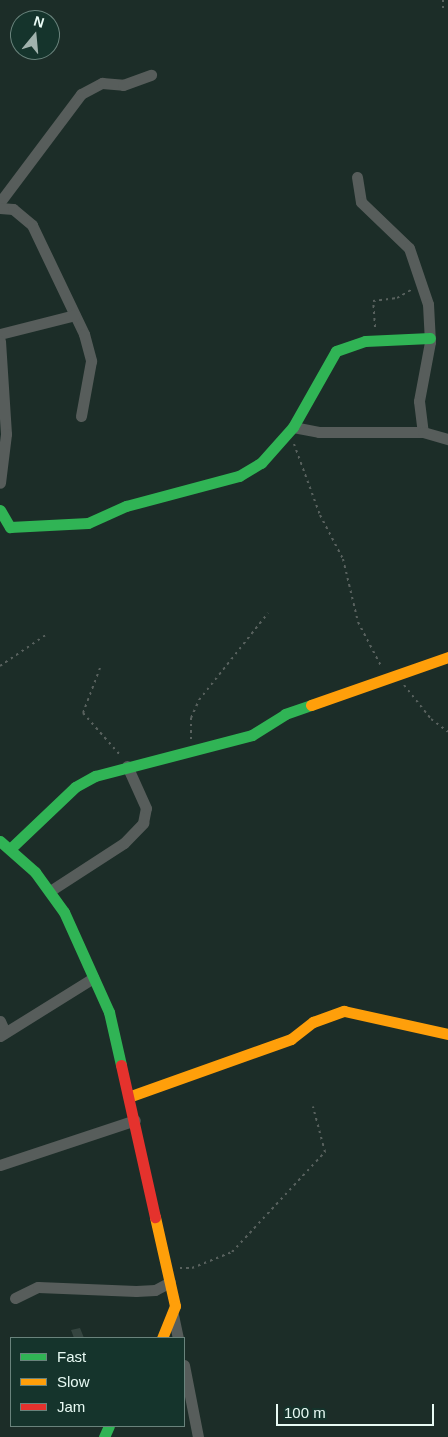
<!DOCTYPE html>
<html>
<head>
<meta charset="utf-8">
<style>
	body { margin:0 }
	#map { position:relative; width:448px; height:1437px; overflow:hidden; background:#1c2d28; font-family:Helvetica,sans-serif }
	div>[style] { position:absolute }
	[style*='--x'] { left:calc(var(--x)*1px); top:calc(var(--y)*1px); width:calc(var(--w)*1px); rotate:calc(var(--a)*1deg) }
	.building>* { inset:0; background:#354540 }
	.path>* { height:2px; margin-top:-1px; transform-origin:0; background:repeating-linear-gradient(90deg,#58615e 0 2.5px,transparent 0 6.5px) }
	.street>* { height:11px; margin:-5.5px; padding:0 5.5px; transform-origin:5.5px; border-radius:5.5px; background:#575d5b }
	.fast>* { height:11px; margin:-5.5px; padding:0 5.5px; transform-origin:5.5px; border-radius:5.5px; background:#30b455 }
	.slow>* { height:11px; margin:-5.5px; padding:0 5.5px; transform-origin:5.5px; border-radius:5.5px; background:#ff9f0a }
	.jam>* { height:11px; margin:-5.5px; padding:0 5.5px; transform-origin:5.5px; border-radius:5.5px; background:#e5322d }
	span { translate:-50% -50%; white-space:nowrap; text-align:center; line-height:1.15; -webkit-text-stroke:4px #15342c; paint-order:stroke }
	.legend { position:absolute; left:10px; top:1337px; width:175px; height:90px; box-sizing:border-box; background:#15342c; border:1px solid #69837c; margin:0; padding:6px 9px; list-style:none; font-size:15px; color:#e8faf4 }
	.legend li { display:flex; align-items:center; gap:10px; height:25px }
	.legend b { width:25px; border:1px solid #69837c }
	.north { position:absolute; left:10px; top:10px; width:50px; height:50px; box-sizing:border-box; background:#15342c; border:1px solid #69837c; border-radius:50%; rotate:17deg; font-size:14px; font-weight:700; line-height:20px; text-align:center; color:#e8faf4 }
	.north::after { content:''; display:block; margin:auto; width:18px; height:22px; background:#a1b2ad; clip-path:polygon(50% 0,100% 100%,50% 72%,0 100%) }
	.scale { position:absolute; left:276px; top:1404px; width:158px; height:22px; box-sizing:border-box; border:2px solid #e8faf4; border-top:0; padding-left:6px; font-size:15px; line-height:18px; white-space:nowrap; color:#e8faf4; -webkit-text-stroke:4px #15342c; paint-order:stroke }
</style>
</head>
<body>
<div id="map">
	<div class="building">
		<i style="clip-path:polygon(80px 1328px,84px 1338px,74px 1338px,71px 1330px)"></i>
	</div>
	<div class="path">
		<i style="--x:443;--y:8;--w:8;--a:-90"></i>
		<i style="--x:375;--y:327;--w:26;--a:-94"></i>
		<i style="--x:373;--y:301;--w:24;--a:-7"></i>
		<i style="--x:397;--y:298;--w:16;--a:-30"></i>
		<i style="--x:294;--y:444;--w:76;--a:69.9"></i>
		<i style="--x:320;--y:515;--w:50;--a:62.4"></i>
		<i style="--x:343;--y:559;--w:65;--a:76.6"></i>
		<i style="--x:358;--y:622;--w:50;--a:62.4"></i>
		<i style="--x:0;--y:666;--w:57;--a:-34.2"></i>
		<i style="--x:100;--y:668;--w:48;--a:110.7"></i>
		<i style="--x:83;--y:713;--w:56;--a:48.6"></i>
		<i style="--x:404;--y:685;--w:43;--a:51.5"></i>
		<i style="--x:431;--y:719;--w:21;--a:37"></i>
		<i style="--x:191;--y:739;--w:21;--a:-90"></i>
		<i style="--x:191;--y:718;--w:20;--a:-66"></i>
		<i style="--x:199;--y:700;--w:111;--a:-51.6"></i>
		<i style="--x:180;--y:1268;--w:12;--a:0"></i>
		<i style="--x:192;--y:1268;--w:43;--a:-21.8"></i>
		<i style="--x:232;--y:1252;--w:137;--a:-47.1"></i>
		<i style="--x:325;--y:1152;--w:47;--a:-104.9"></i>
	</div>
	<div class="street">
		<i style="--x:357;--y:177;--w:25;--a:81"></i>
		<i style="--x:361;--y:202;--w:66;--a:43.8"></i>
		<i style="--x:409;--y:248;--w:59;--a:71.3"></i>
		<i style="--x:428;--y:304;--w:38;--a:87"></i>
		<i style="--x:430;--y:342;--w:60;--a:100.6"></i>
		<i style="--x:419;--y:401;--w:31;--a:83"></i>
		<i style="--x:0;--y:202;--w:135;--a:-53.1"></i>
		<i style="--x:81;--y:94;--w:24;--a:-28"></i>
		<i style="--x:102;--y:83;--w:21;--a:5"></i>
		<i style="--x:123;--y:85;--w:30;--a:-20"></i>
		<i style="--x:0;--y:208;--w:13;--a:4"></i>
		<i style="--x:13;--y:209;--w:25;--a:40"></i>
		<i style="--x:32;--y:225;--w:121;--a:64.5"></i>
		<i style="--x:84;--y:334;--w:28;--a:75"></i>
		<i style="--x:91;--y:361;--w:56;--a:100.3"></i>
		<i style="--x:0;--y:334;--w:77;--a:-14.2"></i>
		<i style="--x:0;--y:341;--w:93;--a:86.3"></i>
		<i style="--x:6;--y:434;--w:49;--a:97"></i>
		<i style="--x:293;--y:427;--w:26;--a:11"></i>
		<i style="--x:319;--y:432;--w:104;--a:0"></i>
		<i style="--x:423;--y:432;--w:26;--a:16"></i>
		<i style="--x:50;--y:891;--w:88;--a:-33"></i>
		<i style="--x:124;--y:843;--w:28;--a:-46"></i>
		<i style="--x:143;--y:823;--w:15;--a:-79"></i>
		<i style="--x:146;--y:808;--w:46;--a:-114.3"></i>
		<i style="--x:0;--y:1021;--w:12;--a:66"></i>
		<i style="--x:0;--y:1036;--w:110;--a:-31.9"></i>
		<i style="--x:0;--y:1165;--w:142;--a:-18.4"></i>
		<i style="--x:15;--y:1298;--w:25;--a:-26"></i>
		<i style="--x:38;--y:1287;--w:98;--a:2.3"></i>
		<i style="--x:136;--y:1291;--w:19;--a:-3"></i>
		<i style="--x:155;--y:1290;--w:17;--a:-28"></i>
		<i style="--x:173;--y:1315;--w:24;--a:78"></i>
		<i style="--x:184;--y:1365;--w:73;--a:79"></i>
	</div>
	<div class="fast">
		<i style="--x:0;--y:510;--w:20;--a:60"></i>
		<i style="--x:10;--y:527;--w:78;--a:-2.9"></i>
		<i style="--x:88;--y:523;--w:42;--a:-24.1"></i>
		<i style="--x:126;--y:506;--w:117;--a:-14.9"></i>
		<i style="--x:239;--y:476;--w:26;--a:-31"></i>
		<i style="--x:261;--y:463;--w:48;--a:-48.4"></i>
		<i style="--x:293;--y:427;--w:87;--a:-60.5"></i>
		<i style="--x:336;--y:351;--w:31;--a:-19"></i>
		<i style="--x:365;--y:341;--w:65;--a:-2.6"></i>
		<i style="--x:0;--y:841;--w:47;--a:41.5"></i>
		<i style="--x:35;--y:872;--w:49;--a:54.1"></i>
		<i style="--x:64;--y:912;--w:110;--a:65.8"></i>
		<i style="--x:109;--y:1012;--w:54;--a:77.2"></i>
		<i style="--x:10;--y:849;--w:90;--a:-43.6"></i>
		<i style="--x:75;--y:787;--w:23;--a:-29"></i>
		<i style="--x:95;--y:776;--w:162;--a:-14.6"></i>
		<i style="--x:252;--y:735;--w:39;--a:-32"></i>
		<i style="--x:285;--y:714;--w:28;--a:-19"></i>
		<i style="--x:104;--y:1437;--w:12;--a:-66"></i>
	</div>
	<div class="slow">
		<i style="--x:311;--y:705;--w:145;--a:-19.3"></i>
		<i style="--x:131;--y:1096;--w:170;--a:-19.6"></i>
		<i style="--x:291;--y:1039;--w:28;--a:-38"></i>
		<i style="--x:313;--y:1022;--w:33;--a:-20"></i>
		<i style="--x:344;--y:1011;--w:107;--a:12.5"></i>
		<i style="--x:155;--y:1217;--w:91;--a:77.3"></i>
		<i style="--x:175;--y:1306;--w:35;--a:112"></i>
	</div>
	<div class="jam">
		<i style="--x:121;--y:1065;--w:156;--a:77.4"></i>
	</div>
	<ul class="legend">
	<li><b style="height:6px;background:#30b455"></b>Fast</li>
	<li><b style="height:6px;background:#ff9f0a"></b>Slow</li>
	<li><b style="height:6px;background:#e5322d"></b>Jam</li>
	</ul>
	<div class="north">N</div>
	<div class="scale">100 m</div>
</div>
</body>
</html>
